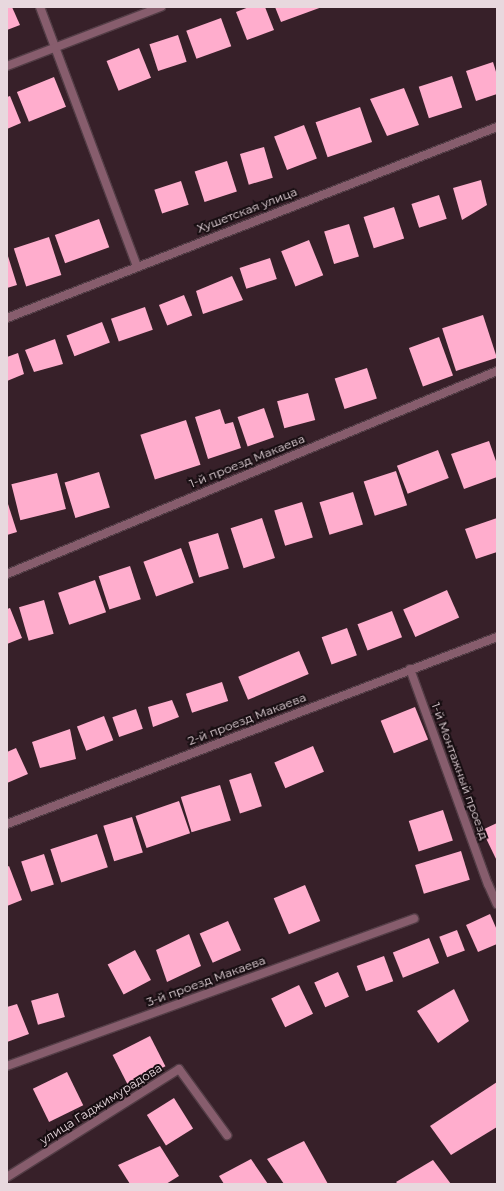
<!DOCTYPE html>
<html>
<head>
<meta charset="utf-8">
<style>
	body { margin:0 }
	#map { position:relative; width:504px; height:1191px; overflow:hidden; background:#372029; font-family:Montserrat,sans-serif }
	div>[style] { position:absolute }
	[style*='--x'] { left:calc(var(--x)*1px); top:calc(var(--y)*1px); width:calc(var(--w)*1px); rotate:calc(var(--a)*1deg) }
	.building>* { inset:0; background:#ffadcd; transform-origin:0 0 }
	.roads { filter:drop-shadow(1px 0 #533d46) drop-shadow(-1px 0 #533d46) drop-shadow(0 1px #533d46) drop-shadow(0 -1px #533d46) }
	.street>* { height:8px; margin:-4px; padding:0 4px; transform-origin:4px; border-radius:4px; background:#875d6d }
	span { translate:-50% -50%; white-space:nowrap; text-align:center; line-height:1.15; -webkit-text-stroke:4px #180e12; paint-order:stroke }
	.street-label { font-size:12px; color:#e8d8de }
	.frame { position:absolute; inset:0; border:8px solid #e8d8de; pointer-events:none }
</style>
</head>
<body>
<div id="map">
	<div class="building">
		<i style="clip-path:polygon(7px 7px,12px 7px,20px 25px,7px 30px)"></i>
		<i style="clip-path:polygon(249px 7px,265px 7px,274px 30px,247px 40px,236px 12px)"></i>
		<i style="clip-path:polygon(275px 7px,322px 7px,281px 22px)"></i>
		<i style="left:221px;top:18px;width:30px;height:37px;rotate:70deg"></i>
		<i style="left:178px;top:35px;width:28px;height:30px;rotate:72deg"></i>
		<i style="left:139px;top:48px;width:32px;height:35px;rotate:68deg"></i>
		<i style="clip-path:polygon(493px 62px,497px 75px,497px 94px,476px 101px,466px 71px)"></i>
		<i style="left:452px;top:76px;width:33px;height:35px;rotate:72deg"></i>
		<i style="left:54px;top:77px;width:32px;height:40px;rotate:68deg"></i>
		<i style="clip-path:polygon(404px 88px,419px 125px,387px 136px,370px 99px)"></i>
		<i style="clip-path:polygon(10px 96px,21px 123px,7px 129px,7px 97px)"></i>
		<i style="left:360px;top:107px;width:37px;height:47px;rotate:71deg"></i>
		<i style="left:304px;top:125px;width:36px;height:32px;rotate:69deg"></i>
		<i style="left:264px;top:147px;width:32px;height:25px;rotate:74deg"></i>
		<i style="left:227px;top:161px;width:32px;height:34px;rotate:72deg"></i>
		<i style="clip-path:polygon(481px 180px,487px 205px,462px 220px,453px 188px)"></i>
		<i style="left:181px;top:181px;width:25px;height:28px;rotate:72deg"></i>
		<i style="left:439px;top:195px;width:25px;height:29px;rotate:72deg"></i>
		<i style="left:394px;top:207px;width:33px;height:32px;rotate:72deg"></i>
		<i style="left:99px;top:219px;width:30px;height:47px;rotate:70deg"></i>
		<i style="left:349px;top:224px;width:34px;height:26px;rotate:73deg"></i>
		<i style="left:49px;top:237px;width:40px;height:37px;rotate:72deg"></i>
		<i style="left:309px;top:240px;width:38px;height:30px;rotate:68deg"></i>
		<i style="clip-path:polygon(7px 253px,17px 285px,7px 288px)"></i>
		<i style="left:270px;top:258px;width:22px;height:32px;rotate:72deg"></i>
		<i style="clip-path:polygon(232px 276px,243px 300px,203px 314px,196px 291px)"></i>
		<i style="left:184px;top:295px;width:22px;height:27px;rotate:68deg"></i>
		<i style="left:145px;top:307px;width:24px;height:36px;rotate:71deg"></i>
		<i style="left:483px;top:315px;width:45px;height:43px;rotate:72deg"></i>
		<i style="left:102px;top:322px;width:22px;height:38px;rotate:69deg"></i>
		<i style="left:439px;top:337px;width:41px;height:32px;rotate:70deg"></i>
		<i style="clip-path:polygon(55px 339px,63px 364px,34px 372px,25px 350px)"></i>
		<i style="clip-path:polygon(18px 353px,24px 374px,7px 381px,7px 357px)"></i>
		<i style="left:367px;top:368px;width:32px;height:34px;rotate:72deg"></i>
		<i style="left:308px;top:393px;width:28px;height:32px;rotate:75deg"></i>
		<i style="left:264px;top:408px;width:31px;height:28px;rotate:71deg"></i>
		<i style="clip-path:polygon(220px 409px,225px 424px,233px 422px,241px 448px,208px 459px,195px 417px)"></i>
		<i style="left:186px;top:420px;width:47px;height:48px;rotate:72deg"></i>
		<i style="clip-path:polygon(489px 441px,497px 464px,497px 477px,464px 489px,451px 454px)"></i>
		<i style="left:438px;top:450px;width:30px;height:44px;rotate:69deg"></i>
		<i style="left:396px;top:471px;width:36px;height:34px;rotate:72deg"></i>
		<i style="left:99px;top:472px;width:37px;height:36px;rotate:73deg"></i>
		<i style="left:57px;top:473px;width:37px;height:47px;rotate:76deg"></i>
		<i style="left:353px;top:492px;width:34px;height:35px;rotate:73deg"></i>
		<i style="clip-path:polygon(7px 501px,17px 532px,7px 535px)"></i>
		<i style="left:302px;top:502px;width:37px;height:29px;rotate:73deg"></i>
		<i style="left:262px;top:518px;width:42px;height:33px;rotate:72deg"></i>
		<i style="clip-path:polygon(497px 518px,497px 552px,476px 559px,465px 529px)"></i>
		<i style="left:218px;top:533px;width:37px;height:31px;rotate:73deg"></i>
		<i style="left:181px;top:548px;width:37px;height:40px;rotate:70deg"></i>
		<i style="left:130px;top:566px;width:35px;height:33px;rotate:72deg"></i>
		<i style="left:95px;top:580px;width:34px;height:39px;rotate:71deg"></i>
		<i style="left:447px;top:590px;width:30px;height:48px;rotate:66deg"></i>
		<i style="left:44px;top:600px;width:35px;height:26px;rotate:74deg"></i>
		<i style="clip-path:polygon(10px 608px,22px 638px,7px 644px,7px 609px)"></i>
		<i style="left:392px;top:611px;width:28px;height:37px;rotate:69deg"></i>
		<i style="left:347px;top:628px;width:29px;height:27px;rotate:70deg"></i>
		<i style="left:299px;top:651px;width:25px;height:66px;rotate:67deg"></i>
		<i style="left:222px;top:682px;width:20px;height:38px;rotate:72deg"></i>
		<i style="clip-path:polygon(172px 700px,179px 717px,153px 727px,148px 707px)"></i>
		<i style="left:415px;top:707px;width:35px;height:37px;rotate:68deg"></i>
		<i style="left:136px;top:709px;width:21px;height:25px;rotate:71deg"></i>
		<i style="left:104px;top:716px;width:26px;height:29px;rotate:69deg"></i>
		<i style="clip-path:polygon(70px 729px,76px 759px,40px 768px,32px 742px)"></i>
		<i style="left:313px;top:746px;width:28px;height:42px;rotate:67deg"></i>
		<i style="clip-path:polygon(16px 748px,28px 774px,7px 783px,7px 752px)"></i>
		<i style="left:251px;top:773px;width:35px;height:23px;rotate:72deg"></i>
		<i style="left:220px;top:785px;width:37px;height:41px;rotate:73deg"></i>
		<i style="left:179px;top:801px;width:34px;height:46px;rotate:71deg"></i>
		<i style="left:443px;top:810px;width:32px;height:36px;rotate:72deg"></i>
		<i style="left:132px;top:817px;width:37px;height:30px;rotate:73deg"></i>
		<i style="clip-path:polygon(497px 823px,497px 861px,482px 830px)"></i>
		<i style="left:97px;top:834px;width:35px;height:49px;rotate:72deg"></i>
		<i style="left:461px;top:851px;width:30px;height:48px;rotate:73deg"></i>
		<i style="left:44px;top:854px;width:32px;height:24px;rotate:72deg"></i>
		<i style="clip-path:polygon(9px 866px,22px 900px,7px 906px,7px 867px)"></i>
		<i style="left:305px;top:885px;width:39px;height:34px;rotate:67deg"></i>
		<i style="clip-path:polygon(490px 914px,497px 930px,497px 944px,478px 952px,466px 925px)"></i>
		<i style="left:228px;top:921px;width:32px;height:31px;rotate:66deg"></i>
		<i style="left:457px;top:930px;width:22px;height:19px;rotate:69deg"></i>
		<i style="clip-path:polygon(189px 934px,201px 966px,167px 982px,156px 950px)"></i>
		<i style="left:429px;top:938px;width:27px;height:39px;rotate:68deg"></i>
		<i style="left:135px;top:950px;width:34px;height:31px;rotate:62deg"></i>
		<i style="left:384px;top:956px;width:27px;height:29px;rotate:70deg"></i>
		<i style="left:338px;top:972px;width:27px;height:26px;rotate:66deg"></i>
		<i style="left:299px;top:985px;width:32px;height:31px;rotate:64deg"></i>
		<i style="clip-path:polygon(454px 989px,469px 1021px,438px 1043px,417px 1011px)"></i>
		<i style="left:58px;top:993px;width:25px;height:28px;rotate:74deg"></i>
		<i style="clip-path:polygon(17px 1004px,29px 1034px,7px 1042px,7px 1007px)"></i>
		<i style="left:150px;top:1036px;width:34px;height:42px;rotate:63deg"></i>
		<i style="left:67px;top:1072px;width:37px;height:38px;rotate:64deg"></i>
		<i style="clip-path:polygon(497px 1082px,497px 1127px,451px 1155px,430px 1126px)"></i>
		<i style="left:174px;top:1098px;width:36px;height:32px;rotate:58deg"></i>
		<i style="clip-path:polygon(304px 1141px,328px 1184px,284px 1184px,267px 1159px)"></i>
		<i style="clip-path:polygon(160px 1146px,179px 1176px,166px 1184px,130px 1184px,118px 1165px)"></i>
		<i style="clip-path:polygon(251px 1159px,268px 1184px,224px 1184px,219px 1176px)"></i>
		<i style="clip-path:polygon(433px 1160px,451px 1184px,398px 1184px,396px 1182px)"></i>
	</div>
	<div class="roads">
		<div class="street">
			<i style="--x:40;--y:7;--w:277;--a:69.5"></i>
			<i style="--x:7;--y:66;--w:165;--a:-21"></i>
			<i style="--x:7;--y:318;--w:526;--a:-21.3"></i>
			<i style="--x:7;--y:574;--w:530;--a:-22.5"></i>
			<i style="--x:410;--y:669;--w:229;--a:70.1"></i>
			<i style="--x:488;--y:884;--w:22;--a:66"></i>
			<i style="--x:7;--y:824;--w:524;--a:-20.89"></i>
			<i style="--x:7;--y:1066;--w:433;--a:-19.9"></i>
			<i style="--x:7;--y:1177;--w:203;--a:-32.1"></i>
			<i style="--x:179;--y:1069;--w:82;--a:54"></i>
		</div>
	</div>
	<div class="street-label">
		<span style="left:247px;top:210px;rotate:-21deg">Хушетская улица</span>
		<span style="left:247px;top:461px;rotate:-22deg">1-й проезд Макаева</span>
		<span style="left:247px;top:719px;rotate:-21deg">2-й проезд Макаева</span>
		<span style="left:460px;top:771px;rotate:70deg">1-й Монтажный проезд</span>
		<span style="left:206px;top:981px;rotate:-20deg">3-й проезд Макаева</span>
		<span style="left:101px;top:1104px;rotate:-32deg">улица Гаджимурадова</span>
	</div>
	<div class="frame"></div>
</div>
</body>
</html>
